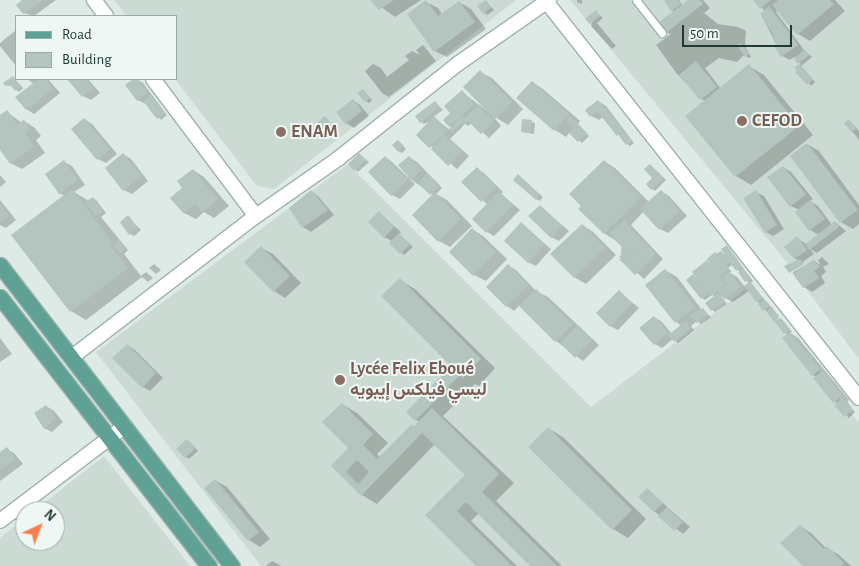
<!DOCTYPE html>
<meta charset="utf-8">
<style>
body{margin:0}
#map{position:relative;width:859px;height:566px;overflow:hidden;background:#ddeae5;font-family:"Alegreya Sans",Vazirmatn,sans-serif}
div>[style]{position:absolute}
.built>*{inset:0;background:#ccdad4}
.shadow>*{inset:0;background:#0003}
.building>*{inset:0;background:#b3c5be}
.roads{filter:drop-shadow(1px 0 #a0b2ac) drop-shadow(-1px 0 #a0b2ac) drop-shadow(0 1px #a0b2ac) drop-shadow(0 -1px #a0b2ac)}
.service>*{height:7px;margin:-3.5px;padding:0 3.5px;transform-origin:3.5px;border-radius:3.5px;background:#fff}
.minor>*{height:14px;margin:-7px;padding:0 7px;transform-origin:7px;border-radius:7px;background:#fff}
.primary>*{height:15px;margin:-7.5px;padding:0 7.5px;transform-origin:7.5px;border-radius:7.5px;background:#5fa295}
.dots>*{width:14px;height:14px;translate:-50% -50%;box-sizing:border-box;border:2px solid #eef7f3;border-radius:50%}
span{translate:-50% -50%;white-space:nowrap;text-align:center;line-height:1.15;-webkit-text-stroke:4px #eef7f3;paint-order:stroke}
.education-label{font-size:18px;color:#785e54;font-weight:700}
.left{translate:0 -50%;text-align:left}
.legend{position:absolute;left:15px;top:15px;width:162px;height:65px;box-sizing:border-box;background:#eef7f3;border:1px solid #9baba7;margin:0;padding:6px 9px;list-style:none;font-size:15px;color:#1e3a34}
.legend li{display:flex;align-items:center;gap:10px;height:25px}
.legend b{width:25px;border:1px solid #9baba7}
.north{position:absolute;left:15px;top:501px;width:50px;height:50px;box-sizing:border-box;background:#eef7f3;border:1px solid #9baba7;border-radius:50%;rotate:43deg;font-size:14px;font-weight:700;line-height:20px;text-align:center;color:#1e3a34}
.north::after{content:'';display:block;margin:auto;width:18px;height:22px;background:#f9804d;clip-path:polygon(50% 0,100% 100%,50% 72%,0 100%)}
.scale{position:absolute;left:682px;top:25px;width:110px;height:22px;box-sizing:border-box;border:2px solid #1e3a34;border-top:0;padding-left:6px;font-size:15px;line-height:18px;white-space:nowrap;color:#1e3a34;-webkit-text-stroke:4px #eef7f3;paint-order:stroke}
</style>
<div id="map">
<div class="built">
<div style="clip-path:polygon(114px 0,516px 0,274px 189px,257px 186px,175px 79px,176px 16px,127px 16px)"></div>
<div style="clip-path:polygon(570px 0,859px 0,859px 359px,780px 254px)"></div>
<div style="clip-path:polygon(348px 164px,591px 407px,751px 285px,859px 423px,859px 566px,261px 566px,96px 352px)"></div>
<div style="clip-path:polygon(104px 456px,190px 566px,0 566px,0 538px,25px 518px,25px 541px,55px 541px,55px 511px,34px 511px)"></div>
</div>
<div class="shadow">
<div style="clip-path:polygon(25px 0,56px 0,34px 16px,24px 13px,18px 5px)"></div>
<div style="clip-path:polygon(371px 0,421px 0,395px 17px)"></div>
<div style="clip-path:polygon(577px 0,582px 0,582px 4px,577px 2px)"></div>
<div style="clip-path:polygon(668px 0,679px 0,683px 6px,690px 0,703px 0,710px 8px,704px 13px,718px 24px,738px 27px,746px 31px,745px 46px,751px 57px,749px 58px,744px 55px,737px 62px,719px 58px,705px 68px,721px 89px,749px 66px,764px 75px,813px 135px,751px 185px,736px 176px,705px 102px,677px 74px,656px 45px,671px 34px,666px 32px,675px 12px,671px 10px)"></div>
<div style="clip-path:polygon(755px 0,835px 0,845px 11px,810px 41px,798px 34px,778px 10px,776px 12px,804px 50px,812px 57px,801px 66px,815px 82px,811px 86px,796px 68px,801px 64px,794px 57px,790px 60px,782px 56px,761px 14px,765px 11px)"></div>
<div style="clip-path:polygon(485px 1px,494px 10px,487px 15px,484px 13px)"></div>
<div style="clip-path:polygon(426px 2px,438px 8px,442px 14px,459px 2px,471px 9px,486px 29px,447px 57px,435px 51px)"></div>
<div style="clip-path:polygon(596px 12px,603px 18px,597px 23px,616px 46px,612px 49px,591px 26px)"></div>
<div style="clip-path:polygon(16px 30px,16px 66px,0 46px,0 43px)"></div>
<div style="clip-path:polygon(423px 45px,436px 61px,389px 97px,382px 93px,365px 71px,373px 64px,381px 68px,387px 77px,409px 60px,405px 56px,412px 51px,420px 55px,416px 50px)"></div>
<div style="clip-path:polygon(480px 72px,492px 78px,523px 109px,508px 125px,492px 115px,501px 126px,489px 138px,472px 123px,468px 126px,465px 124px,450px 139px,469px 156px,457px 169px,418px 135px,431px 121px,424px 124px,421px 122px,435px 102px,443px 110px,433px 117px,450px 130px,452px 128px,450px 126px,452px 113px,462px 92px,490px 113px)"></div>
<div style="clip-path:polygon(13px 77px,23px 88px,19px 92px,12px 86px,6px 85px)"></div>
<div style="clip-path:polygon(27px 79px,48px 79px,60px 93px,34px 114px,26px 109px,34px 84px)"></div>
<div style="clip-path:polygon(69px 79px,88px 79px,100px 93px,91px 100px,83px 96px)"></div>
<div style="clip-path:polygon(136px 79px,143px 83px,167px 115px,161px 120px,146px 104px,138px 100px,127px 85px)"></div>
<div style="clip-path:polygon(532px 82px,543px 89px,580px 121px,578px 124px,589px 136px,582px 143px,570px 132px,566px 137px,555px 130px,518px 98px)"></div>
<div style="clip-path:polygon(363px 90px,372px 100px,369px 103px,366px 101px)"></div>
<div style="clip-path:polygon(353px 100px,360px 105px,369px 116px,354px 128px,346px 123px,338px 112px)"></div>
<div style="clip-path:polygon(598px 101px,606px 106px,634px 143px,630px 146px,627px 144px,603px 117px,599px 120px,591px 116px)"></div>
<div style="clip-path:polygon(7px 112px,22px 123px,24px 121px,35px 128px,41px 136px,36px 140px,45px 153px,22px 169px,10px 163px,0 148px,0 117px)"></div>
<div style="clip-path:polygon(325px 118px,336px 128px,326px 137px,322px 135px)"></div>
<div style="clip-path:polygon(84px 119px,92px 124px,117px 154px,106px 163px,98px 159px,73px 129px)"></div>
<div style="clip-path:polygon(523px 120px,535px 123px,534px 134px,522px 132px)"></div>
<div style="clip-path:polygon(849px 120px,859px 131px,859px 140px,846px 123px)"></div>
<div style="clip-path:polygon(401px 143px,406px 149px,402px 153px,399px 151px)"></div>
<div style="clip-path:polygon(807px 144px,819px 151px,859px 205px,859px 224px,853px 229px,841px 222px,792px 156px)"></div>
<div style="clip-path:polygon(123px 154px,131px 159px,148px 181px,132px 194px,124px 190px)"></div>
<div style="clip-path:polygon(360px 155px,369px 162px,358px 172px,349px 164px)"></div>
<div style="clip-path:polygon(385px 157px,392px 162px,415px 184px,400px 199px,392px 195px,370px 172px)"></div>
<div style="clip-path:polygon(409px 157px,417px 162px,442px 188px,436px 194px,447px 200px,472px 226px,450px 247px,439px 241px,434px 196px,408px 177px)"></div>
<div style="clip-path:polygon(604px 161px,615px 168px,649px 202px,661px 191px,669px 196px,687px 216px,668px 233px,660px 229px,644px 211px,631px 225px,663px 259px,644px 279px,622px 260px,624px 260px,621px 258px,622px 245px,604px 233px)"></div>
<div style="clip-path:polygon(64px 162px,72px 166px,85px 185px,74px 192px,89px 201px,93px 198px,96px 200px,106px 213px,101px 217px,128px 250px,124px 254px,141px 276px,146px 272px,153px 278px,148px 282px,142px 277px,86px 320px,71px 311px,65px 196px,59px 193px)"></div>
<div style="clip-path:polygon(650px 165px,666px 180px,655px 191px,652px 189px,654px 178px)"></div>
<div style="clip-path:polygon(783px 167px,791px 172px,813px 199px,810px 201px,818px 206px,832px 225px,835px 222px,846px 231px,817px 253px,810px 249px,814px 254px,790px 271px,799px 261px,794px 258px,797px 238px,806px 244px,819px 235px,810px 230px,799px 210px,791px 206px)"></div>
<div style="clip-path:polygon(477px 169px,484px 173px,503px 192px,501px 194px,520px 210px,494px 236px,487px 232px,488px 205px,463px 182px)"></div>
<div style="clip-path:polygon(193px 170px,204px 177px,229px 206px,214px 218px,204px 212px,196px 219px,184px 213px,172px 198px,184px 188px)"></div>
<div style="clip-path:polygon(0 175px,6px 182px,0 187px)"></div>
<div style="clip-path:polygon(521px 178px,543px 197px,540px 201px,536px 199px)"></div>
<div style="clip-path:polygon(311px 191px,318px 196px,334px 215px,311px 232px,303px 227px,291px 208px)"></div>
<div style="clip-path:polygon(756px 192px,764px 196px,784px 229px,773px 236px,766px 232px)"></div>
<div style="clip-path:polygon(0 200px,16px 220px,6px 228px,0 225px)"></div>
<div style="clip-path:polygon(540px 206px,569px 231px,559px 241px,551px 237px)"></div>
<div style="clip-path:polygon(379px 213px,401px 232px,399px 234px,413px 247px,404px 255px,391px 243px,392px 241px,384px 237px)"></div>
<div style="clip-path:polygon(128px 217px,141px 230px,134px 236px,130px 234px)"></div>
<div style="clip-path:polygon(521px 224px,551px 249px,536px 266px,528px 262px)"></div>
<div style="clip-path:polygon(582px 225px,593px 232px,616px 255px,586px 284px,574px 277px)"></div>
<div style="clip-path:polygon(472px 229px,483px 236px,507px 259px,486px 281px,474px 275px)"></div>
<div style="clip-path:polygon(evenodd,727px 247px,753px 281px,750px 283px,779px 316px,774px 320px,749px 291px,733px 302px,721px 296px,727px 304px,715px 312px,712px 310px,716px 297px,712px 295px,705px 300px,702px 298px,693px 276px,700px 280px,707px 262px,714px 265px,716px 254px,721px 252px,725px 255px,723px 250px,727px 247px,733px 264px,749px 283px,745px 287px,737px 277px,730px 273px,731px 271px,728px 268px,733px 264px)"></div>
<div style="clip-path:polygon(261px 248px,273px 254px,301px 283px,285px 298px,274px 291px)"></div>
<div style="clip-path:polygon(822px 257px,829px 264px,823px 267px,826px 272px,821px 276px,825px 283px,812px 292px,804px 287px,795px 274px,792px 273px,814px 261px,821px 265px,818px 260px)"></div>
<div style="clip-path:polygon(154px 264px,161px 270px,156px 274px,149px 268px)"></div>
<div style="clip-path:polygon(509px 266px,516px 270px,536px 291px,548px 297px,599px 345px,583px 361px,556px 341px,520px 305px,514px 311px,507px 306px,487px 287px)"></div>
<div style="clip-path:polygon(665px 270px,677px 277px,702px 310px,711px 317px,701px 324px,697px 321px,691px 326px,694px 330px,678px 343px,673px 339px,662px 348px,655px 344px,654px 317px,662px 322px,672px 334px,682px 326px,676px 322px)"></div>
<div style="clip-path:polygon(400px 280px,415px 289px,495px 368px,479px 386px,475px 384px,443px 416px,514px 483px,496px 501px,562px 566px,532px 566px,479px 513px,471px 521px,517px 566px,478px 566px,427px 515px,467px 475px,435px 444px,377px 504px,362px 495px,332px 466px,350px 448px,342px 404px,357px 413px,388px 443px,377px 454px,380px 457px,420px 422px,416px 420px,453px 366px)"></div>
<div style="clip-path:polygon(619px 292px,639px 308px,618px 330px,610px 326px)"></div>
<div style="clip-path:polygon(781px 318px,792px 332px,790px 333px,798px 338px,849px 400px,847px 402px,855px 412px,849px 418px,815px 378px,817px 377px,813px 375px,788px 335px,776px 321px)"></div>
<div style="clip-path:polygon(0 338px,12px 354px,0 362px)"></div>
<div style="clip-path:polygon(127px 345px,135px 350px,163px 378px,150px 391px,143px 387px)"></div>
<div style="clip-path:polygon(46px 406px,54px 411px,63px 422px,52px 432px,44px 428px)"></div>
<div style="clip-path:polygon(548px 428px,563px 437px,646px 519px,628px 538px,613px 529px,530px 447px)"></div>
<div style="clip-path:polygon(190px 442px,198px 451px,189px 459px,186px 457px)"></div>
<div style="clip-path:polygon(7px 449px,14px 453px,23px 464px,0 481px,0 454px)"></div>
<div style="clip-path:polygon(215px 480px,227px 487px,270px 539px,260px 547px,249px 540px)"></div>
<div style="clip-path:polygon(647px 489px,690px 527px,683px 534px,654px 511px)"></div>
<div style="clip-path:polygon(800px 526px,811px 533px,826px 548px,838px 554px,851px 566px,805px 566px)"></div>
<div style="clip-path:polygon(272px 561px,280px 565px,281px 566px,266px 566px)"></div>
</div>
<div class="building">
<div style="clip-path:polygon(22px 0,43px 0,23px 14px,16px 5px)"></div>
<div style="clip-path:polygon(370px 0,394px 0,379px 10px)"></div>
<div style="clip-path:polygon(426px 0,438px 16px,459px 1px,475px 22px,434px 52px,407px 14px)"></div>
<div style="clip-path:polygon(486px 0,491px 7px,483px 14px,477px 6px)"></div>
<div style="clip-path:polygon(666px 0,678px 0,681px 4px,671px 11px,664px 1px)"></div>
<div style="clip-path:polygon(688px 0,700px 0,703px 4px,666px 33px,658px 23px)"></div>
<div style="clip-path:polygon(753px 0,771px 0,760px 9px)"></div>
<div style="clip-path:polygon(778px 0,830px 0,834px 4px,797px 35px,772px 5px)"></div>
<div style="clip-path:polygon(769px 6px,798px 45px,781px 57px,775px 48px,776px 43px,771px 31px,760px 14px)"></div>
<div style="clip-path:polygon(596px 10px,600px 16px,590px 24px,585px 19px)"></div>
<div style="clip-path:polygon(741px 43px,749px 54px,745px 57px,737px 45px)"></div>
<div style="clip-path:polygon(805px 49px,809px 55px,798px 64px,794px 58px)"></div>
<div style="clip-path:polygon(696px 61px,717px 87px,700px 100px,679px 75px)"></div>
<div style="clip-path:polygon(749px 64px,799px 126px,735px 177px,685px 116px)"></div>
<div style="clip-path:polygon(799px 64px,813px 79px,807px 85px,795px 72px,797px 71px,794px 68px)"></div>
<div style="clip-path:polygon(480px 70px,512px 102px,495px 119px,463px 87px)"></div>
<div style="clip-path:polygon(13px 76px,20px 86px,15px 91px,10px 84px,5px 86px,3px 83px)"></div>
<div style="clip-path:polygon(39px 79px,46px 79px,53px 89px,26px 110px,15px 97px)"></div>
<div style="clip-path:polygon(67px 79px,85px 79px,93px 88px,82px 97px)"></div>
<div style="clip-path:polygon(133px 79px,137px 79px,148px 93px,137px 101px,125px 85px)"></div>
<div style="clip-path:polygon(532px 81px,569px 114px,554px 131px,516px 98px)"></div>
<div style="clip-path:polygon(363px 89px,370px 98px,365px 102px,357px 93px)"></div>
<div style="clip-path:polygon(462px 90px,474px 104px,449px 127px,443px 120px,450px 113px,444px 106px)"></div>
<div style="clip-path:polygon(151px 95px,165px 113px,157px 119px,143px 101px)"></div>
<div style="clip-path:polygon(353px 99px,362px 111px,345px 124px,336px 112px)"></div>
<div style="clip-path:polygon(598px 100px,624px 130px,617px 136px,597px 111px,590px 117px,585px 110px)"></div>
<div style="clip-path:polygon(435px 101px,440px 107px,420px 123px,415px 116px)"></div>
<div style="clip-path:polygon(478px 105px,494px 121px,481px 134px,468px 121px,464px 125px,462px 123px,452px 133px,448px 130px,462px 116px,465px 118px)"></div>
<div style="clip-path:polygon(7px 110px,17px 124px,24px 120px,30px 129px,25px 133px,34px 146px,10px 164px,0 150px,0 115px)"></div>
<div style="clip-path:polygon(325px 116px,333px 126px,322px 136px,313px 126px)"></div>
<div style="clip-path:polygon(434px 116px,448px 130px,429px 148px,416px 135px)"></div>
<div style="clip-path:polygon(570px 116px,587px 133px,578px 142px,569px 133px,574px 128px,566px 120px)"></div>
<div style="clip-path:polygon(84px 118px,110px 149px,97px 160px,71px 129px)"></div>
<div style="clip-path:polygon(522px 119px,532px 120px,531px 133px,521px 132px)"></div>
<div style="clip-path:polygon(849px 119px,856px 129px,851px 132px,844px 123px)"></div>
<div style="clip-path:polygon(624px 132px,632px 141px,626px 145px,619px 136px)"></div>
<div style="clip-path:polygon(445px 135px,462px 151px,448px 166px,431px 149px)"></div>
<div style="clip-path:polygon(398px 140px,404px 146px,398px 152px,392px 145px)"></div>
<div style="clip-path:polygon(807px 143px,858px 210px,840px 223px,790px 156px)"></div>
<div style="clip-path:polygon(123px 153px,142px 176px,123px 191px,105px 168px)"></div>
<div style="clip-path:polygon(359px 153px,366px 160px,354px 171px,348px 164px)"></div>
<div style="clip-path:polygon(385px 156px,408px 180px,391px 196px,368px 172px)"></div>
<div style="clip-path:polygon(409px 156px,422px 170px,411px 180px,398px 165px)"></div>
<div style="clip-path:polygon(64px 160px,78px 180px,59px 194px,45px 174px)"></div>
<div style="clip-path:polygon(604px 160px,641px 197px,604px 234px,578px 209px,581px 206px,569px 194px)"></div>
<div style="clip-path:polygon(650px 164px,664px 178px,651px 190px,646px 184px,652px 178px,644px 169px)"></div>
<div style="clip-path:polygon(783px 166px,806px 194px,790px 207px,767px 177px)"></div>
<div style="clip-path:polygon(477px 167px,496px 187px,481px 202px,461px 182px)"></div>
<div style="clip-path:polygon(193px 169px,218px 199px,202px 213px,195px 204px,183px 213px,170px 198px,182px 188px,177px 181px)"></div>
<div style="clip-path:polygon(427px 173px,440px 185px,430px 195px,418px 183px)"></div>
<div style="clip-path:polygon(518px 174px,540px 195px,536px 200px,513px 180px)"></div>
<div style="clip-path:polygon(72px 189px,112px 242px,109px 244px,128px 268px,70px 312px,11px 235px)"></div>
<div style="clip-path:polygon(311px 190px,328px 210px,302px 228px,289px 208px)"></div>
<div style="clip-path:polygon(661px 190px,680px 211px,659px 230px,640px 209px)"></div>
<div style="clip-path:polygon(756px 190px,777px 225px,765px 233px,743px 198px)"></div>
<div style="clip-path:polygon(499px 191px,513px 205px,486px 233px,472px 219px)"></div>
<div style="clip-path:polygon(435px 192px,461px 219px,438px 242px,412px 215px)"></div>
<div style="clip-path:polygon(93px 197px,103px 211px,96px 216px,85px 202px)"></div>
<div style="clip-path:polygon(810px 200px,825px 219px,809px 231px,795px 212px)"></div>
<div style="clip-path:polygon(0 204px,9px 216px,0 223px)"></div>
<div style="clip-path:polygon(540px 205px,562px 226px,551px 238px,528px 216px)"></div>
<div style="clip-path:polygon(379px 211px,394px 227px,384px 238px,368px 222px)"></div>
<div style="clip-path:polygon(128px 215px,138px 228px,129px 235px,120px 222px)"></div>
<div style="clip-path:polygon(624px 220px,656px 254px,635px 275px,619px 259px,626px 258px,639px 245px,626px 257px,619px 258px,622px 253px,621px 246px,609px 234px)"></div>
<div style="clip-path:polygon(835px 221px,839px 227px,809px 250px,805px 244px)"></div>
<div style="clip-path:polygon(521px 222px,545px 244px,528px 263px,504px 241px)"></div>
<div style="clip-path:polygon(582px 224px,605px 248px,574px 278px,550px 254px)"></div>
<div style="clip-path:polygon(472px 228px,496px 252px,473px 276px,449px 252px)"></div>
<div style="clip-path:polygon(399px 233px,410px 245px,400px 254px,389px 243px)"></div>
<div style="clip-path:polygon(797px 236px,807px 250px,794px 259px,784px 247px)"></div>
<div style="clip-path:polygon(119px 240px,126px 248px,120px 253px,113px 246px)"></div>
<div style="clip-path:polygon(727px 245px,742px 266px,736px 271px,721px 249px)"></div>
<div style="clip-path:polygon(261px 246px,290px 276px,273px 292px,244px 262px)"></div>
<div style="clip-path:polygon(721px 251px,730px 262px,726px 265px,729px 269px,720px 276px,726px 284px,719px 289px,727px 285px,728px 286px,722px 277px,729px 271px,741px 287px,724px 299px,718px 290px,711px 296px,692px 272px,707px 260px,716px 272px,707px 259px,715px 252px,721px 260px,717px 253px)"></div>
<div style="clip-path:polygon(800px 259px,804px 264px,789px 273px,784px 266px)"></div>
<div style="clip-path:polygon(814px 259px,820px 267px,814px 271px,819px 278px,803px 288px,793px 274px)"></div>
<div style="clip-path:polygon(508px 264px,529px 285px,506px 307px,486px 287px)"></div>
<div style="clip-path:polygon(743px 268px,750px 279px,745px 282px,738px 272px)"></div>
<div style="clip-path:polygon(665px 269px,695px 307px,675px 323px,645px 285px)"></div>
<div style="clip-path:polygon(693px 274px,708px 293px,701px 299px,686px 280px)"></div>
<div style="clip-path:polygon(400px 278px,481px 359px,463px 378px,460px 375px,415px 421px,406px 412px,451px 366px,381px 296px)"></div>
<div style="clip-path:polygon(750px 281px,763px 298px,757px 303px,744px 286px)"></div>
<div style="clip-path:polygon(536px 289px,573px 324px,555px 342px,519px 306px)"></div>
<div style="clip-path:polygon(619px 290px,632px 303px,610px 327px,596px 313px)"></div>
<div style="clip-path:polygon(718px 293px,724px 302px,711px 311px,705px 303px)"></div>
<div style="clip-path:polygon(764px 299px,769px 307px,763px 311px,758px 304px)"></div>
<div style="clip-path:polygon(772px 307px,779px 318px,774px 322px,766px 311px)"></div>
<div style="clip-path:polygon(703px 308px,708px 314px,697px 323px,690px 315px)"></div>
<div style="clip-path:polygon(654px 316px,668px 332px,654px 345px,639px 328px)"></div>
<div style="clip-path:polygon(780px 318px,789px 330px,784px 334px,775px 322px)"></div>
<div style="clip-path:polygon(686px 321px,691px 328px,674px 342px,668px 335px)"></div>
<div style="clip-path:polygon(578px 325px,592px 340px,575px 358px,560px 343px)"></div>
<div style="clip-path:polygon(790px 332px,820px 369px,812px 376px,782px 338px)"></div>
<div style="clip-path:polygon(127px 344px,156px 373px,142px 388px,112px 358px)"></div>
<div style="clip-path:polygon(823px 371px,843px 396px,833px 403px,813px 378px)"></div>
<div style="clip-path:polygon(842px 398px,853px 410px,844px 417px,834px 405px)"></div>
<div style="clip-path:polygon(evenodd,342px 403px,373px 434px,363px 445px,377px 459px,412px 424px,414px 426px,432px 408px,499px 474px,482px 492px,557px 566px,530px 566px,466px 502px,457px 511px,512px 566px,476px 566px,425px 515px,465px 475px,422px 433px,361px 496px,331px 466px,348px 448px,322px 422px,342px 403px,357px 460px,369px 472px,358px 484px,346px 472px,357px 460px)"></div>
<div style="clip-path:polygon(46px 405px,56px 418px,44px 429px,34px 413px)"></div>
<div style="clip-path:polygon(548px 427px,632px 510px,612px 530px,528px 447px)"></div>
<div style="clip-path:polygon(187px 439px,196px 448px,185px 458px,176px 449px)"></div>
<div style="clip-path:polygon(7px 447px,16px 459px,0 471px,0 452px)"></div>
<div style="clip-path:polygon(215px 479px,259px 532px,248px 541px,204px 488px)"></div>
<div style="clip-path:polygon(647px 488px,663px 503px,654px 512px,638px 497px)"></div>
<div style="clip-path:polygon(667px 507px,683px 522px,674px 531px,658px 516px)"></div>
<div style="clip-path:polygon(800px 525px,824px 549px,827px 546px,844px 563px,842px 566px,803px 566px,780px 543px)"></div>
</div>
<div class="roads">
<div class="service">
<div style="left:636px;top:0;width:42px;rotate:51.8deg"></div>
</div>
<div class="minor">
<div style="left:94px;top:0;width:20px;rotate:53deg"></div>
<div style="left:545px;top:0;width:507px;rotate:51.73deg"></div>
<div style="left:153px;top:79px;width:171px;rotate:53.1deg"></div>
<div style="left:72px;top:357px;width:232px;rotate:-37.5deg"></div>
<div style="left:256px;top:216px;width:101px;rotate:-34.9deg"></div>
<div style="left:339px;top:158px;width:153px;rotate:-38.4deg"></div>
<div style="left:459px;top:63px;width:110px;rotate:-35deg"></div>
<div style="left:0;top:521px;width:157px;rotate:-37.2deg"></div>
</div>
<div class="primary">
<div style="left:0;top:265px;width:380px;rotate:52.4deg"></div>
<div style="left:0;top:297px;width:341px;rotate:52.2deg"></div>
</div>
</div>
<div class="dots">
<div style="left:742px;top:121px;background:#8d6e63"></div>
<div style="left:281px;top:132px;background:#8d6e63"></div>
<div style="left:340px;top:380px;background:#8d6e63"></div>
</div>
<div class="education-label">
<span class="left" style="left:752px;top:121px">CEFOD</span>
<span class="left" style="left:291px;top:132px">ENAM</span>
<span class="left" style="left:350px;top:380px">Lycée Felix Eboué<br>ليسي فيلكس إيبويه</span>
</div>
<ul class="legend">
<li><b style="height:6px;background:#5fa295"></b>Road</li>
<li><b style="height:14px;background:#b3c5be"></b>Building</li>
</ul>
<div class="north">N</div>
<div class="scale">50 m</div>
</div>
